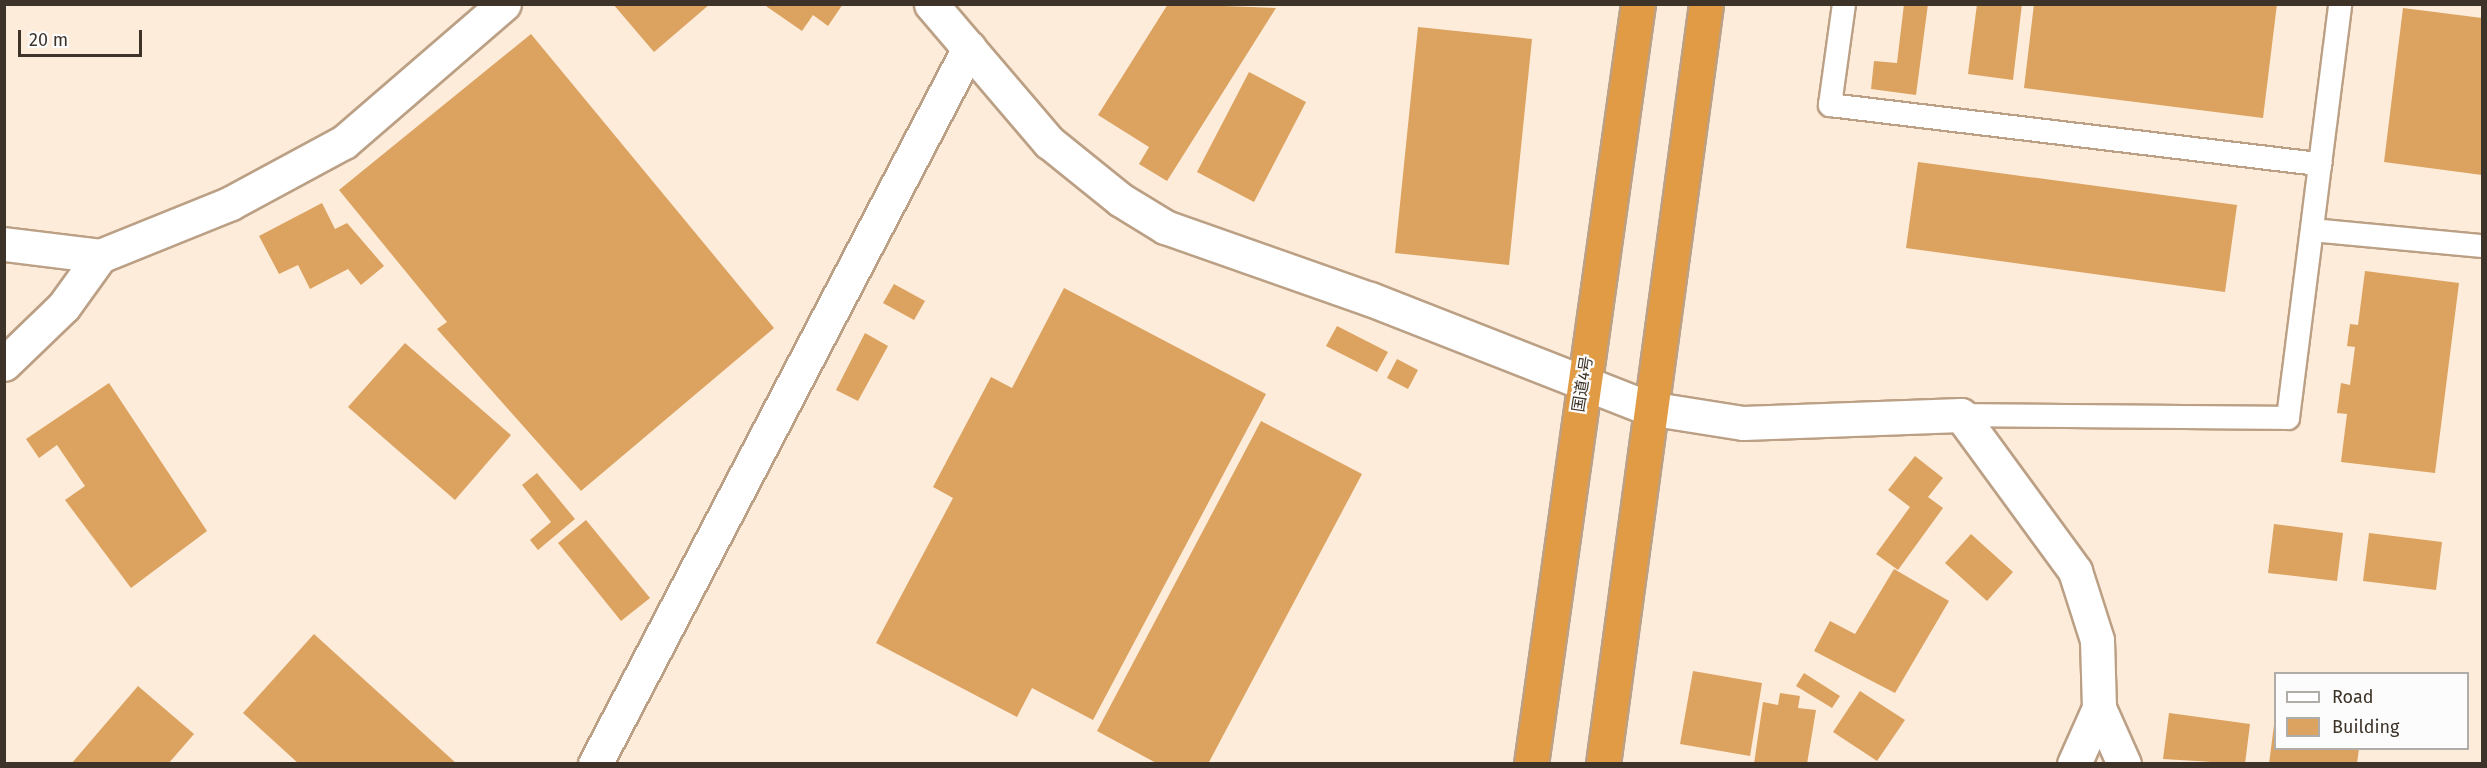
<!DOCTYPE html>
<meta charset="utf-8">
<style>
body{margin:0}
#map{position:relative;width:2487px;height:768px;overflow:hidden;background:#fdecda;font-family:"Fira Sans","Noto Sans JP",sans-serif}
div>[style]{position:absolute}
.building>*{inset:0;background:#dca260}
.roads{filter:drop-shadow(2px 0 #bba085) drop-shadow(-2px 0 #bba085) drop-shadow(0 2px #bba085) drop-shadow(0 -2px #bba085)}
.lane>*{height:22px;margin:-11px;padding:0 11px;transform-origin:11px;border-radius:11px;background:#fff}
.street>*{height:33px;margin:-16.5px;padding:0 16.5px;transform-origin:16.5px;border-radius:16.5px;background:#fff}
.highway>*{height:33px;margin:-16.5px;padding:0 16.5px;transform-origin:16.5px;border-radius:16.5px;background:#e29b45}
span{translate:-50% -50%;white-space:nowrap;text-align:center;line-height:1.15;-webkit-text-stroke:4.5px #fcfcfc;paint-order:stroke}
.street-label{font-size:16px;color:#3e3328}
.frame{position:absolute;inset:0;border:6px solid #3e3328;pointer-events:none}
.legend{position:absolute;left:2274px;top:672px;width:195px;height:78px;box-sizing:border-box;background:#fcfcfc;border:2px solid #b0aca7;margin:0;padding:8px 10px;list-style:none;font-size:18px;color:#3e3328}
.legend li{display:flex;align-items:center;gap:12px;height:30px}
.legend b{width:30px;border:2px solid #b0aca7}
.scale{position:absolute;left:18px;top:30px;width:124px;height:27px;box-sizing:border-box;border:3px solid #3e3328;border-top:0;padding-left:8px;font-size:18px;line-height:21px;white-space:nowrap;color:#3e3328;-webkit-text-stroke:4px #fcfcfc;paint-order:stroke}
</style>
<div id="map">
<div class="building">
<div style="clip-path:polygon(613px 4px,710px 4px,654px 52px)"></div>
<div style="clip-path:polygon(763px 4px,843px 4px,828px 26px,813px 15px,802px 31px)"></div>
<div style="clip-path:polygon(1168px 4px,1276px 8px,1167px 181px,1139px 164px,1149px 147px,1098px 115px)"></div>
<div style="clip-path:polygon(1904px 4px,1928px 4px,1916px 95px,1871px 89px,1874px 61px,1897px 63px)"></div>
<div style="clip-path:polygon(1977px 4px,2022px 4px,2013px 80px,1968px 74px)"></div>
<div style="clip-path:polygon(2034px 4px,2277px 4px,2263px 118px,2024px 88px)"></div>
<div style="clip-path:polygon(2403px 8px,2482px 18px,2482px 175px,2384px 162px)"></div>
<div style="clip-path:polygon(1418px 27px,1532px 39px,1509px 265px,1395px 253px)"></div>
<div style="clip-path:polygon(531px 34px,774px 328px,581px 491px,437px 329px,447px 322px,339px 190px)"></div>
<div style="clip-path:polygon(1249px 72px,1306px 102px,1254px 202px,1197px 172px)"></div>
<div style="clip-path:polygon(1918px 162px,2237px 205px,2225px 292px,1906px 248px)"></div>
<div style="clip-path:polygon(322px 203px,335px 229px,347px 223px,384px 266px,361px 285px,348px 269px,310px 289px,298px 265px,279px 274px,259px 236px)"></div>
<div style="clip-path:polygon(2365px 271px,2459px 283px,2435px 473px,2341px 462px,2347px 414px,2337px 413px,2341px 383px,2350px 385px,2355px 347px,2347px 346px,2350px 324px,2358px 325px)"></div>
<div style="clip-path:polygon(894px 284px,925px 301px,914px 320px,883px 303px)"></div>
<div style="clip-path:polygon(1064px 288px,1266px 394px,1093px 720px,1032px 688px,1017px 717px,876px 643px,953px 498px,933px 487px,991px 377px,1012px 388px)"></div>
<div style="clip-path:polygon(1337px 326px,1388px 352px,1377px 372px,1326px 346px)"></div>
<div style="clip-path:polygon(865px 333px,888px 346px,858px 401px,836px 390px)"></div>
<div style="clip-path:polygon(405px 343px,511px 435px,455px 500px,348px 407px)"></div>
<div style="clip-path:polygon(1397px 359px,1418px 370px,1408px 389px,1387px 378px)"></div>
<div style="clip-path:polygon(109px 383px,207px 531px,131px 588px,65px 500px,85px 486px,57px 445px,39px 458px,26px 439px)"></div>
<div style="clip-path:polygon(1261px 421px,1362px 474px,1208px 764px,1158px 764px,1097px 731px)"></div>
<div style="clip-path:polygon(1915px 456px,1943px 478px,1928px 497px,1943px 508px,1898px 570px,1876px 554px,1910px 507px,1888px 490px)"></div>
<div style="clip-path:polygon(537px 473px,575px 519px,538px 550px,530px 540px,551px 522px,522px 485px)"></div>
<div style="clip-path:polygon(586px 520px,650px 598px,621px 621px,558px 543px)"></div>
<div style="clip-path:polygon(2274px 524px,2343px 533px,2337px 581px,2268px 573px)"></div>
<div style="clip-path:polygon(2369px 533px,2442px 542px,2436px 590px,2363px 581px)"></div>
<div style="clip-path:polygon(1971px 534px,2013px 572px,1987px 601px,1945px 563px)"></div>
<div style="clip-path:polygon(1894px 569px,1949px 601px,1895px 693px,1814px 651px,1830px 621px,1855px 634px)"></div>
<div style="clip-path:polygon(314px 634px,457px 764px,299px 764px,243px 713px)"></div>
<div style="clip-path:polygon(1693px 671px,1762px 683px,1750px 756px,1680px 744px)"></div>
<div style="clip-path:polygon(1804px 673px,1840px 696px,1832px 708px,1796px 686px)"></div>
<div style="clip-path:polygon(138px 686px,194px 734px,168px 764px,71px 764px)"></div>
<div style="clip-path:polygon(1860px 691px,1905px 720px,1877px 761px,1833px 732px)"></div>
<div style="clip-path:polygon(1780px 693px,1800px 696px,1798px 708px,1816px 710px,1807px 764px,1754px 764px,1763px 702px,1778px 705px)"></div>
<div style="clip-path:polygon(2169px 713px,2250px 724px,2245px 764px,2163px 759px)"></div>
<div style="clip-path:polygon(2274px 725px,2276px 748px,2359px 748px,2357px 764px,2269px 764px)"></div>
</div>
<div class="roads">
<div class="lane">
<div style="left:1844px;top:4px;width:102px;rotate:97.9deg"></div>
<div style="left:1830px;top:105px;width:494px;rotate:6.9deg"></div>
<div style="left:2312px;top:230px;width:171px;rotate:5.4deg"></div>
<div style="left:1961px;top:415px;width:327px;rotate:0.5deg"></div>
<div style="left:2288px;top:418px;width:417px;rotate:-82.8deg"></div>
</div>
<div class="street">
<div style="left:931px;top:4px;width:182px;rotate:49.5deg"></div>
<div style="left:1049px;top:142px;width:92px;rotate:38.9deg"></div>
<div style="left:1121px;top:200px;width:52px;rotate:31.5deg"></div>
<div style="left:1165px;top:227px;width:217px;rotate:19.4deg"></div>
<div style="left:1370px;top:299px;width:299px;rotate:21.4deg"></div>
<div style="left:1648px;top:408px;width:96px;rotate:9deg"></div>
<div style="left:1743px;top:423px;width:218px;rotate:-2.1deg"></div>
<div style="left:1961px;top:415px;width:193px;rotate:53.8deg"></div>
<div style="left:2075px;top:571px;width:72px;rotate:72.3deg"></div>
<div style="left:2097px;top:640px;width:68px;rotate:88.3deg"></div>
<div style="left:2099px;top:708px;width:61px;rotate:65.9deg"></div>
<div style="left:4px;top:244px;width:97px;rotate:7.1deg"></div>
<div style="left:100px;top:256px;width:141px;rotate:-22deg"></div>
<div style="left:231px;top:203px;width:128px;rotate:-28.4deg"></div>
<div style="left:344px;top:142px;width:211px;rotate:-40.8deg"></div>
<div style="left:4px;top:364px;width:83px;rotate:-44deg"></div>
<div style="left:64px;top:306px;width:62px;rotate:-54.2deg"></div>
<div style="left:595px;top:764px;width:808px;rotate:-62.42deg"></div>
<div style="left:2074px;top:764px;width:61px;rotate:-65.9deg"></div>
</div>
<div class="highway">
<div style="left:1531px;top:764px;width:767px;rotate:-81.99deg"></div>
<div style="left:1603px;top:764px;width:767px;rotate:-82.28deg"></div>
</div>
</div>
<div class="street-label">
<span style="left:1583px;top:384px;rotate:-81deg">国道4号</span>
</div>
<div class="frame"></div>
<ul class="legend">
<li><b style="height:8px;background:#fff"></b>Road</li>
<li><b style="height:16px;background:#dca260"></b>Building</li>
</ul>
<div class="scale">20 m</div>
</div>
